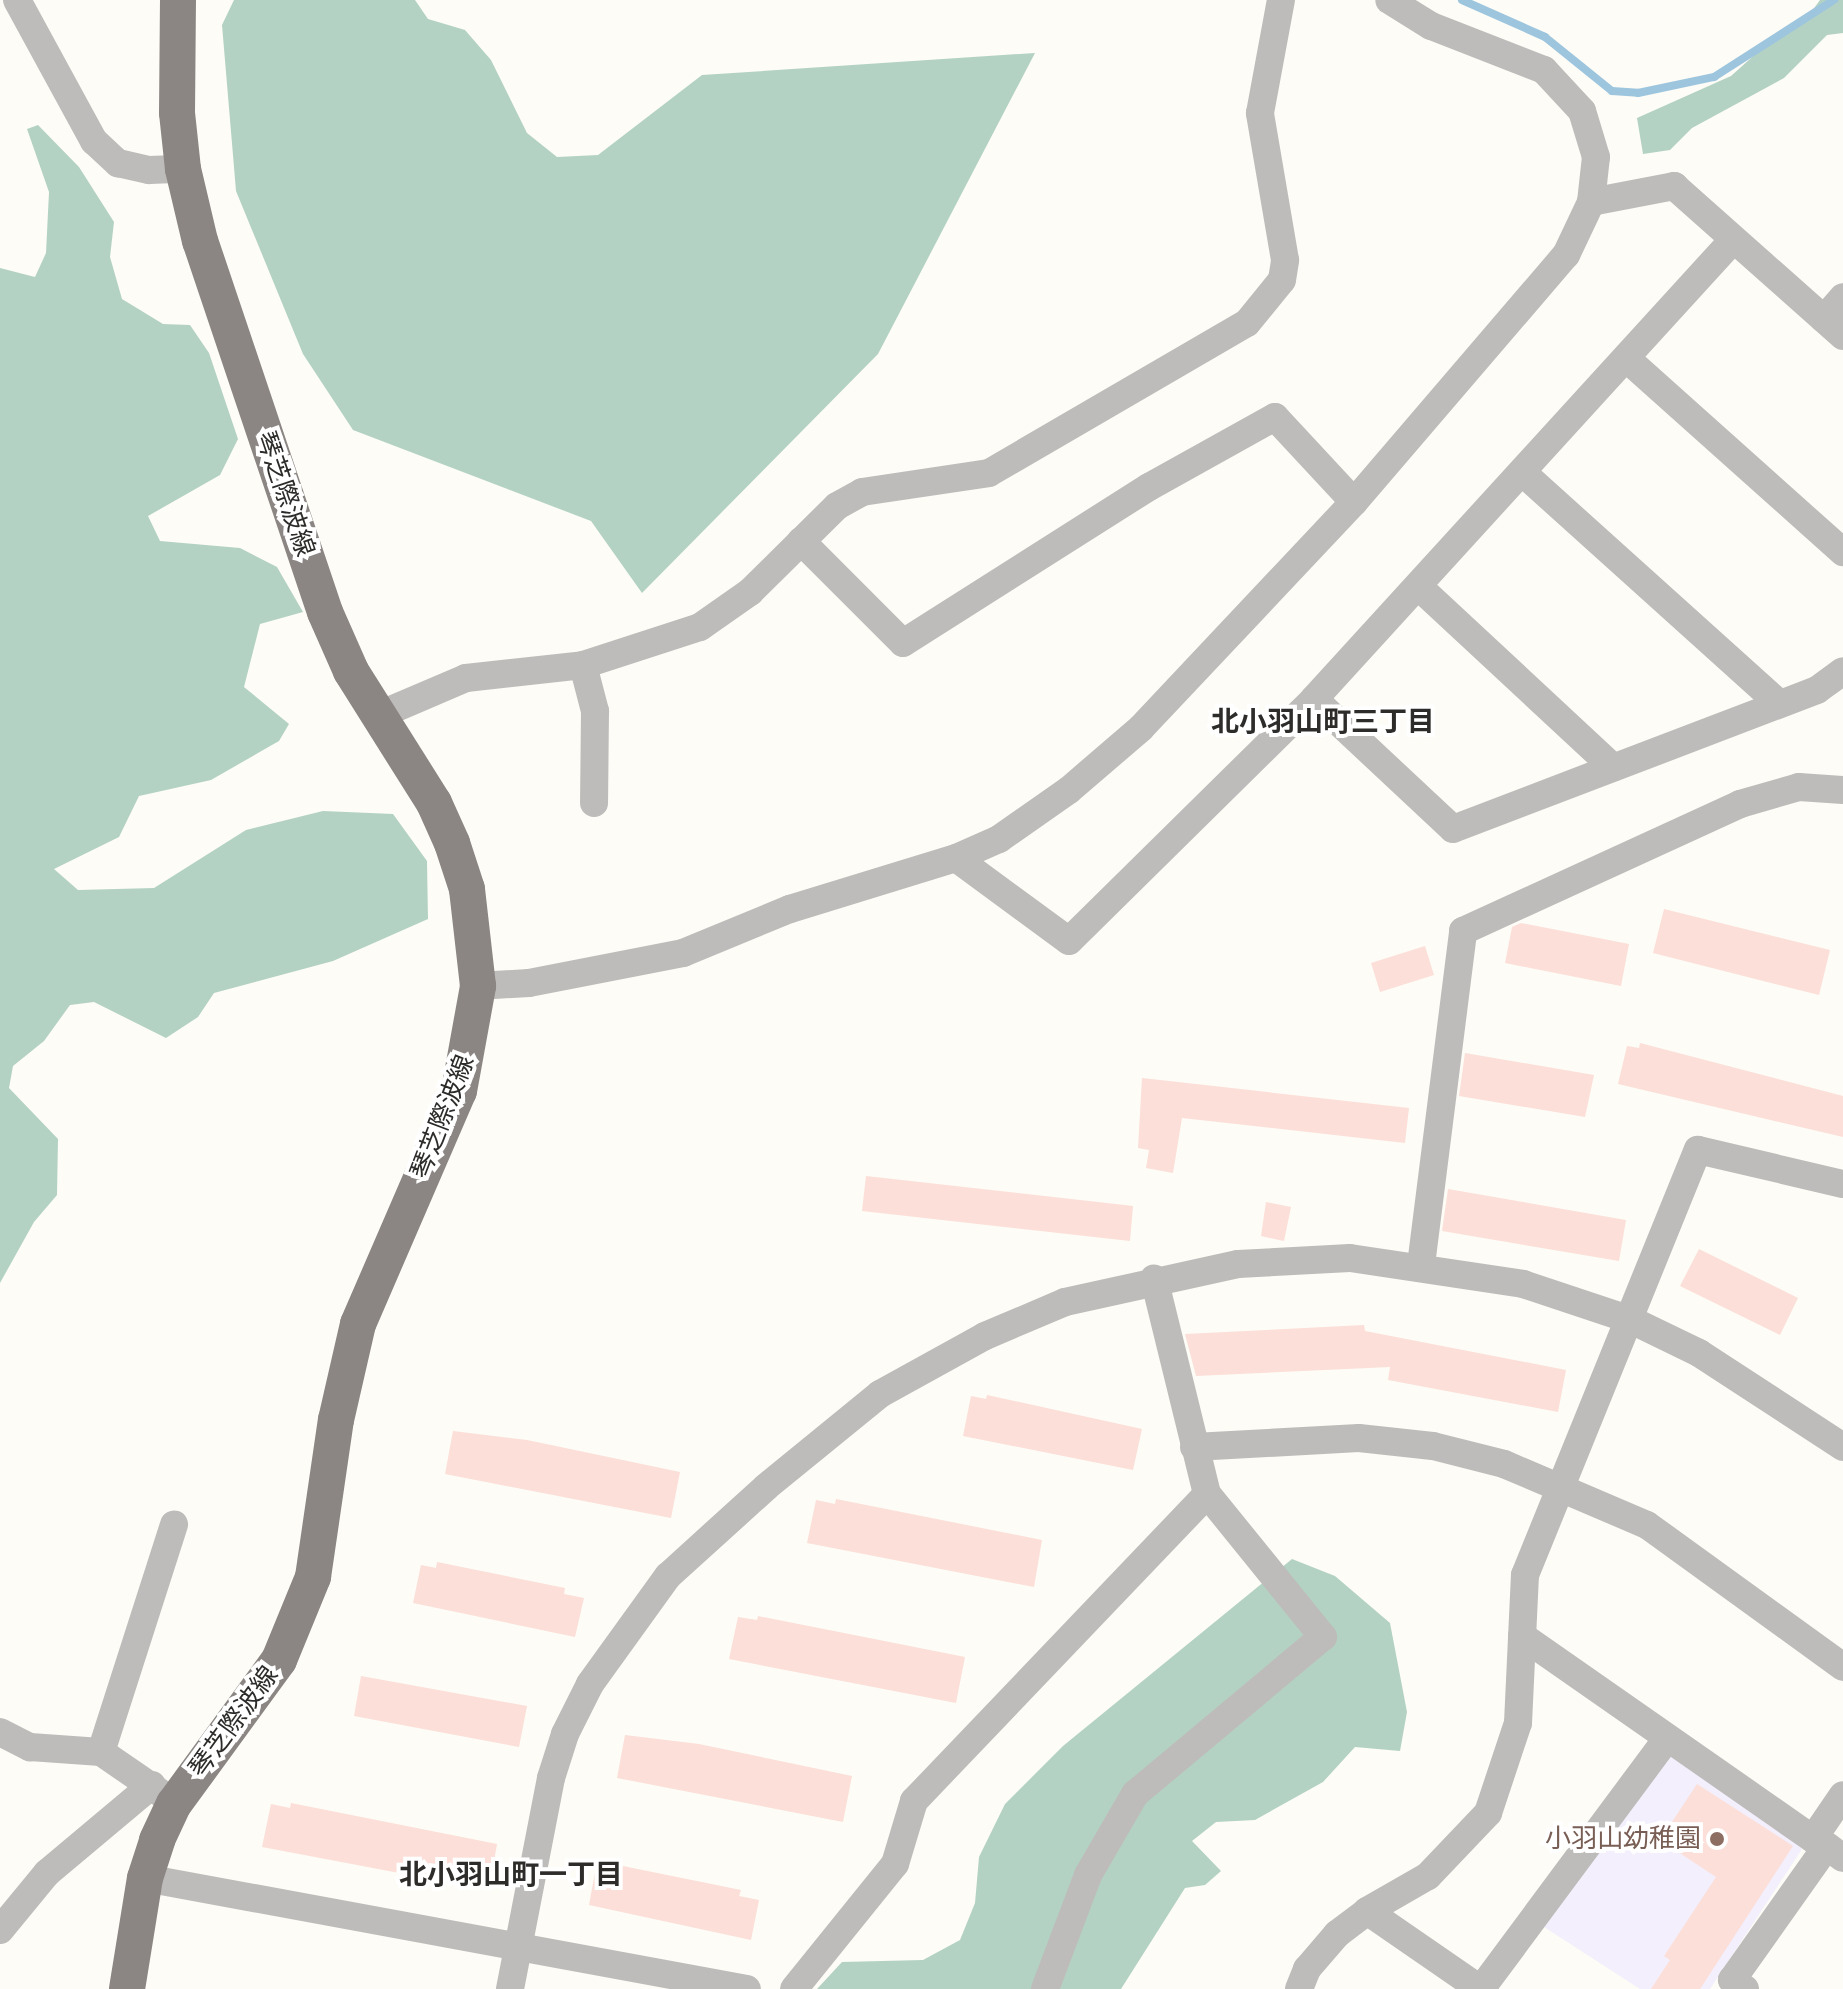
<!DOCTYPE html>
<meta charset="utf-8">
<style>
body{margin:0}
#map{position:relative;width:1843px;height:1989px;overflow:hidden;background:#fdfcf6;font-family:"Zilla Slab","Noto Sans JP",serif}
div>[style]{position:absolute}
.education>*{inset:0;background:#f3effc}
.green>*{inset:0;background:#b3d2c3}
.stream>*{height:8px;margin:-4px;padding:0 4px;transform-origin:4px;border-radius:4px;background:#9dc5de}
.building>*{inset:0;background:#fcdfd8}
.minor>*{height:28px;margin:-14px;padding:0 14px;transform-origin:14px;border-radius:14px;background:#bebcba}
.major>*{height:36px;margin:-18px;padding:0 18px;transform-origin:18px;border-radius:18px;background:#8b8684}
.dots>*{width:22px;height:22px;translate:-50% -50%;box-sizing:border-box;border:4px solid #fff;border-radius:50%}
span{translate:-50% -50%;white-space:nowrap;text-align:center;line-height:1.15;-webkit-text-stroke:8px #fff;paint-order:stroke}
.street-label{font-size:26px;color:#2d2c2a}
.education-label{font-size:26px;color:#785e54}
.right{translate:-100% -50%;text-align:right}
.neighbourhood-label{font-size:28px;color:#2d2c2a;font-weight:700}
</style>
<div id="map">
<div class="education">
<div style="clip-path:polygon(1668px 1754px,1804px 1846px,1710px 1989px,1640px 1989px,1541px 1925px)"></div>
</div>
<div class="green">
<div style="clip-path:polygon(234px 0,415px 0,428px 19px,465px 30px,491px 60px,527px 133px,557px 157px,598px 155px,702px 75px,1035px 53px,878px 354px,642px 593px,591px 521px,353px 430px,303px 354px,236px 191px,222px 25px)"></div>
<div style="clip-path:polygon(1820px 0,1843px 0,1843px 33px,1827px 35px,1784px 78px,1692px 128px,1670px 150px,1643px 154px,1637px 118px,1731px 76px,1778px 34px,1807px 18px)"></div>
<div style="clip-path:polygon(38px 125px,79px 167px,114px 222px,110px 257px,122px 299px,163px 324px,190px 325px,209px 353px,238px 439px,220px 475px,148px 516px,160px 541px,240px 548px,277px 567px,303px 612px,260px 624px,244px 687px,289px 724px,279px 741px,211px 780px,139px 796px,119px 837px,54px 869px,78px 890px,154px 888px,246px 830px,323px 811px,393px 814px,427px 861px,428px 919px,333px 961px,214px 993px,198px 1017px,166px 1038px,94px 1002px,70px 1005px,44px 1041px,13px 1066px,9px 1088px,58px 1139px,57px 1195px,34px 1222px,0 1283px,0 268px,35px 277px,46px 253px,49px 192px,27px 129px)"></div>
<div style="clip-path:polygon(1292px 1559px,1335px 1576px,1390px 1623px,1407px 1712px,1400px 1751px,1355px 1747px,1323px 1782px,1255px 1820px,1216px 1822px,1192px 1841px,1221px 1871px,1205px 1885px,1185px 1888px,1121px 1989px,817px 1989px,842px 1962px,923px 1960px,960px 1940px,975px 1903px,979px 1857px,1005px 1804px,1063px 1746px)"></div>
</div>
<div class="stream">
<div style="left:1462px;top:0;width:91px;rotate:24deg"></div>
<div style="left:1545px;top:37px;width:86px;rotate:38.9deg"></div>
<div style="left:1612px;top:91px;width:26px;rotate:4deg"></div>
<div style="left:1638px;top:93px;width:78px;rotate:-11.9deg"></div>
<div style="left:1714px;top:77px;width:143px;rotate:-32.7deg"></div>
</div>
<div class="building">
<div style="clip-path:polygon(1664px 909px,1830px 950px,1819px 995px,1653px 953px)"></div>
<div style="clip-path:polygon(1521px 923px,1629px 944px,1621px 986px,1505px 963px,1512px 927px)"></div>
<div style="clip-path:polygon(1425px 946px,1434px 975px,1380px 992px,1371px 963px)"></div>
<div style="clip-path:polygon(1640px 1043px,1843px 1096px,1843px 1137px,1618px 1084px,1627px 1046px,1639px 1048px)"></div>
<div style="clip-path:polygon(1465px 1053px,1594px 1075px,1585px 1117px,1459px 1096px)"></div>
<div style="clip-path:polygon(1142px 1078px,1409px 1108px,1405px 1143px,1182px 1118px,1173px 1173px,1146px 1168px,1149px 1150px,1138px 1148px)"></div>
<div style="clip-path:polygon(866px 1176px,1133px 1206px,1130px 1241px,862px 1211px)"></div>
<div style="clip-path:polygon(1448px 1189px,1626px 1220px,1619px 1261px,1442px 1231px)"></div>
<div style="clip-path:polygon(1266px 1202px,1291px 1207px,1284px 1241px,1261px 1236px)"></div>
<div style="clip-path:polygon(1699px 1249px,1798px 1298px,1780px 1335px,1680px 1286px)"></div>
<div style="clip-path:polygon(1364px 1325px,1365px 1331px,1566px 1370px,1558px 1412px,1388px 1380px,1390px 1367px,1196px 1376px,1185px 1334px)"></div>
<div style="clip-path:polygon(987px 1395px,1142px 1429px,1133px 1470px,963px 1436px,971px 1396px,986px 1399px)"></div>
<div style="clip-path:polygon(453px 1431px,527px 1440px,680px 1472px,671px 1518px,445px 1474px)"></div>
<div style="clip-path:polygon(836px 1499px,1042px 1540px,1034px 1587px,807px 1543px,816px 1500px,835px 1504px)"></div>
<div style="clip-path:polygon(437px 1562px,565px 1588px,564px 1594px,584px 1598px,575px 1637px,413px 1603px,421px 1565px,436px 1568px)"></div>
<div style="clip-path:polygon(758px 1616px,965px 1657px,956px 1703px,729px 1659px,738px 1617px,757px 1620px)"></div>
<div style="clip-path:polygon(361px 1676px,527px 1706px,519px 1747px,354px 1716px)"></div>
<div style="clip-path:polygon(625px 1735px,699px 1744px,852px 1776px,843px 1822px,617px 1778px)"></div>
<div style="clip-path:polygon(1697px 1784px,1793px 1846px,1700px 1989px,1651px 1989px,1670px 1960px,1664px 1956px,1716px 1877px,1660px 1840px)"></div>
<div style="clip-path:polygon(291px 1803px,497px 1844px,489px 1890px,262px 1847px,271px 1804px,290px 1808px)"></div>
<div style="clip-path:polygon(613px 1864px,741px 1890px,739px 1896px,759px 1900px,751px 1940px,589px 1905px,596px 1867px,612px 1870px)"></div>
</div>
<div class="minor">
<div style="left:17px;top:0;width:161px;rotate:61.4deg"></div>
<div style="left:94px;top:141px;width:33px;rotate:43deg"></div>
<div style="left:118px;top:163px;width:32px;rotate:13deg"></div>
<div style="left:149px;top:170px;width:34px;rotate:-2deg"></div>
<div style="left:1591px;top:202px;width:85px;rotate:-10.9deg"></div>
<div style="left:1674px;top:186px;width:226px;rotate:41.6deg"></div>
<div style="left:1824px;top:319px;width:29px;rotate:-49deg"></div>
<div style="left:1627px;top:359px;width:290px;rotate:41.8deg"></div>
<div style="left:1523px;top:473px;width:343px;rotate:42deg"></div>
<div style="left:801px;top:541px;width:144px;rotate:45deg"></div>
<div style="left:903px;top:643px;width:291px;rotate:-32.4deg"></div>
<div style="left:1149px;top:487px;width:144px;rotate:-29.1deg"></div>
<div style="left:1275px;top:417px;width:116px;rotate:47.1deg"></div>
<div style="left:1419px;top:587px;width:265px;rotate:42.9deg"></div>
<div style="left:583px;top:665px;width:48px;rotate:75.4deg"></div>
<div style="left:595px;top:711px;width:92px;rotate:90.6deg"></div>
<div style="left:1314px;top:699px;width:190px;rotate:43.1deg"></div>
<div style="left:1453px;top:829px;width:390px;rotate:-20.9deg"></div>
<div style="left:1817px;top:690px;width:32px;rotate:-36deg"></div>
<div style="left:377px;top:716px;width:97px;rotate:-23.1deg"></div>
<div style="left:466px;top:678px;width:118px;rotate:-6.3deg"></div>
<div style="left:583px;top:665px;width:123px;rotate:-18deg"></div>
<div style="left:700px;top:627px;width:61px;rotate:-35deg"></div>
<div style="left:750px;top:592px;width:122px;rotate:-44.7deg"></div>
<div style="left:837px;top:506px;width:29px;rotate:-29deg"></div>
<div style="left:862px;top:492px;width:128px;rotate:-8.5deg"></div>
<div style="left:989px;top:473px;width:298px;rotate:-30.2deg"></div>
<div style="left:1247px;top:323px;width:55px;rotate:-50.9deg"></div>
<div style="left:1282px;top:280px;width:20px;rotate:-81deg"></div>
<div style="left:1285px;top:260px;width:149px;rotate:-99.7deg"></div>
<div style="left:1260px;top:113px;width:115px;rotate:-79.5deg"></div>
<div style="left:956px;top:858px;width:140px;rotate:36.3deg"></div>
<div style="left:1069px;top:941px;width:344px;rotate:-44.6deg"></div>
<div style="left:1314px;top:699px;width:621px;rotate:-47.61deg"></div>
<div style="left:478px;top:986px;width:51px;rotate:-3.4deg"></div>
<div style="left:529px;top:983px;width:157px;rotate:-11deg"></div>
<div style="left:683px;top:953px;width:116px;rotate:-22.4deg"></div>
<div style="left:790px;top:909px;width:174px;rotate:-17.1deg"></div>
<div style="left:956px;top:858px;width:47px;rotate:-23.8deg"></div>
<div style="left:999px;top:839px;width:85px;rotate:-35deg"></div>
<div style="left:1069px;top:790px;width:95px;rotate:-40.7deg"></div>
<div style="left:1141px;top:728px;width:311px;rotate:-46.7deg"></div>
<div style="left:1354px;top:502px;width:326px;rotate:-49.4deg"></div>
<div style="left:1566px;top:255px;width:59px;rotate:-64.7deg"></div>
<div style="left:1591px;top:202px;width:45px;rotate:-83.7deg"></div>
<div style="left:1596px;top:157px;width:48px;rotate:-106.9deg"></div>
<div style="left:1582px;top:111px;width:56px;rotate:-132.8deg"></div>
<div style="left:1544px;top:70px;width:121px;rotate:-158.7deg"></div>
<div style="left:1431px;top:26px;width:49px;rotate:-148.2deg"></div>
<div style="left:1421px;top:1265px;width:337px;rotate:-82.8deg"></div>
<div style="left:1463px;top:931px;width:305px;rotate:-24.6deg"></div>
<div style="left:1740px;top:804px;width:61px;rotate:-16.1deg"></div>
<div style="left:1799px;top:787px;width:44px;rotate:3.9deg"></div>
<div style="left:1194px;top:1447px;width:165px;rotate:-3.1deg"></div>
<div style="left:1359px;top:1438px;width:74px;rotate:6.2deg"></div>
<div style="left:1433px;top:1446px;width:73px;rotate:14.2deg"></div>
<div style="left:1504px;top:1464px;width:155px;rotate:23.1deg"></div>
<div style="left:1647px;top:1525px;width:242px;rotate:35.9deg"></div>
<div style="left:1522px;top:1636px;width:355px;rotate:34.9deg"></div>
<div style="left:1813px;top:1839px;width:53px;rotate:-55.7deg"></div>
<div style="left:0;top:1732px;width:34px;rotate:27deg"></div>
<div style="left:30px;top:1747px;width:71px;rotate:4deg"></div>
<div style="left:101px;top:1752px;width:78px;rotate:34.5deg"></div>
<div style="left:101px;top:1752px;width:239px;rotate:-72.2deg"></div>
<div style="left:145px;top:1878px;width:612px;rotate:10.45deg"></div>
<div style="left:1367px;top:1911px;width:137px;rotate:34.6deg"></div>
<div style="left:0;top:1930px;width:74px;rotate:-50.5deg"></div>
<div style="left:47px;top:1873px;width:137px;rotate:-40deg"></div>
<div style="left:510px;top:1989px;width:215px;rotate:-79deg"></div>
<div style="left:551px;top:1778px;width:46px;rotate:-72.3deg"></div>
<div style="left:565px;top:1734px;width:56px;rotate:-63.4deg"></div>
<div style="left:590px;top:1684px;width:133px;rotate:-54.2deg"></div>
<div style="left:668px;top:1576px;width:132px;rotate:-42.2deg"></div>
<div style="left:766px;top:1487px;width:147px;rotate:-39.2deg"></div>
<div style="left:880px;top:1394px;width:120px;rotate:-28.9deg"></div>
<div style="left:985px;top:1336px;width:87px;rotate:-23deg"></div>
<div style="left:1065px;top:1302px;width:177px;rotate:-12.4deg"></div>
<div style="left:1238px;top:1264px;width:112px;rotate:-3.1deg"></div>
<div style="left:1350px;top:1258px;width:175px;rotate:8.5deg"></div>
<div style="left:1523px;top:1284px;width:114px;rotate:18.4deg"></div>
<div style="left:1631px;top:1320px;width:76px;rotate:25.9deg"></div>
<div style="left:1699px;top:1353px;width:172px;rotate:33.1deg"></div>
<div style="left:794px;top:1989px;width:161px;rotate:-51.1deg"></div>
<div style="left:895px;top:1864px;width:66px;rotate:-73.2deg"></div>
<div style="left:914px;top:1801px;width:424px;rotate:-46.3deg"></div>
<div style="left:1045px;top:1989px;width:122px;rotate:-69.3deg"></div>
<div style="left:1088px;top:1875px;width:94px;rotate:-59.9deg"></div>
<div style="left:1135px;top:1794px;width:245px;rotate:-39.9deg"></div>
<div style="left:1323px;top:1637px;width:184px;rotate:-129deg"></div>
<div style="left:1207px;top:1494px;width:222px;rotate:-103.8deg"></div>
<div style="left:1299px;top:1989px;width:22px;rotate:-68deg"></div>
<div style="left:1307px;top:1969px;width:46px;rotate:-49.4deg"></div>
<div style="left:1337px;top:1934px;width:38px;rotate:-37deg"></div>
<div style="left:1367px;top:1911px;width:70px;rotate:-29.8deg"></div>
<div style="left:1428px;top:1876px;width:87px;rotate:-46.4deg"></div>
<div style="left:1488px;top:1813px;width:95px;rotate:-71.6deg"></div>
<div style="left:1518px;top:1723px;width:148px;rotate:-87.3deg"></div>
<div style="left:1525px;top:1575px;width:459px;rotate:-67.9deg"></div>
<div style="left:1698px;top:1150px;width:149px;rotate:13.2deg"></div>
<div style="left:1481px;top:1989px;width:312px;rotate:-53.4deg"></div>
<div style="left:1745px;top:1989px;width:16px;rotate:-145deg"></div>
<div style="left:1732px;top:1980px;width:164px;rotate:-54.7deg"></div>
<div style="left:1827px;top:1846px;width:20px;rotate:37deg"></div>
</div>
<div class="major">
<div style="left:127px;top:1989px;width:112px;rotate:-80.8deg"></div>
<div style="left:145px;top:1878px;width:40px;rotate:-72deg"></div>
<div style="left:157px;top:1840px;width:40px;rotate:-65deg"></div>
<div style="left:174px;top:1804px;width:178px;rotate:-53.9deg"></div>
<div style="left:279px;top:1660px;width:90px;rotate:-67.7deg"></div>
<div style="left:313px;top:1577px;width:159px;rotate:-81.7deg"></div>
<div style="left:336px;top:1420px;width:98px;rotate:-77.1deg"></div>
<div style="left:358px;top:1324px;width:254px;rotate:-66.6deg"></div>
<div style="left:459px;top:1091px;width:107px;rotate:-79.7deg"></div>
<div style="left:478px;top:986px;width:98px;rotate:-96.5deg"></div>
<div style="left:467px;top:889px;width:48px;rotate:-108.1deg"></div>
<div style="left:452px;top:843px;width:44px;rotate:-114.2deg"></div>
<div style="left:434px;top:803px;width:156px;rotate:-122.2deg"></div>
<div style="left:351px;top:671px;width:64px;rotate:-113.8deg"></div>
<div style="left:325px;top:612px;width:391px;rotate:-108.6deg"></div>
<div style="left:200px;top:241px;width:74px;rotate:-103.3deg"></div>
<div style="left:183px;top:169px;width:56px;rotate:-96.1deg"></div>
<div style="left:177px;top:113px;width:113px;rotate:-89.5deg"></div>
</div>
<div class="dots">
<div style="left:1717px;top:1839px;background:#8d6e63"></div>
</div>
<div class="street-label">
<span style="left:285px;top:494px;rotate:71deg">琴芝際波線</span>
<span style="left:443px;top:1117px;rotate:-69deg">琴芝際波線</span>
<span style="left:234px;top:1722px;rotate:-54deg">琴芝際波線</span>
</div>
<div class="education-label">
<span class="right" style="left:1701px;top:1839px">小羽山幼稚園</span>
</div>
<div class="neighbourhood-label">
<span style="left:1323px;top:722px">北小羽山町三丁目</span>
<span style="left:511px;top:1875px">北小羽山町一丁目</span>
</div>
</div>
